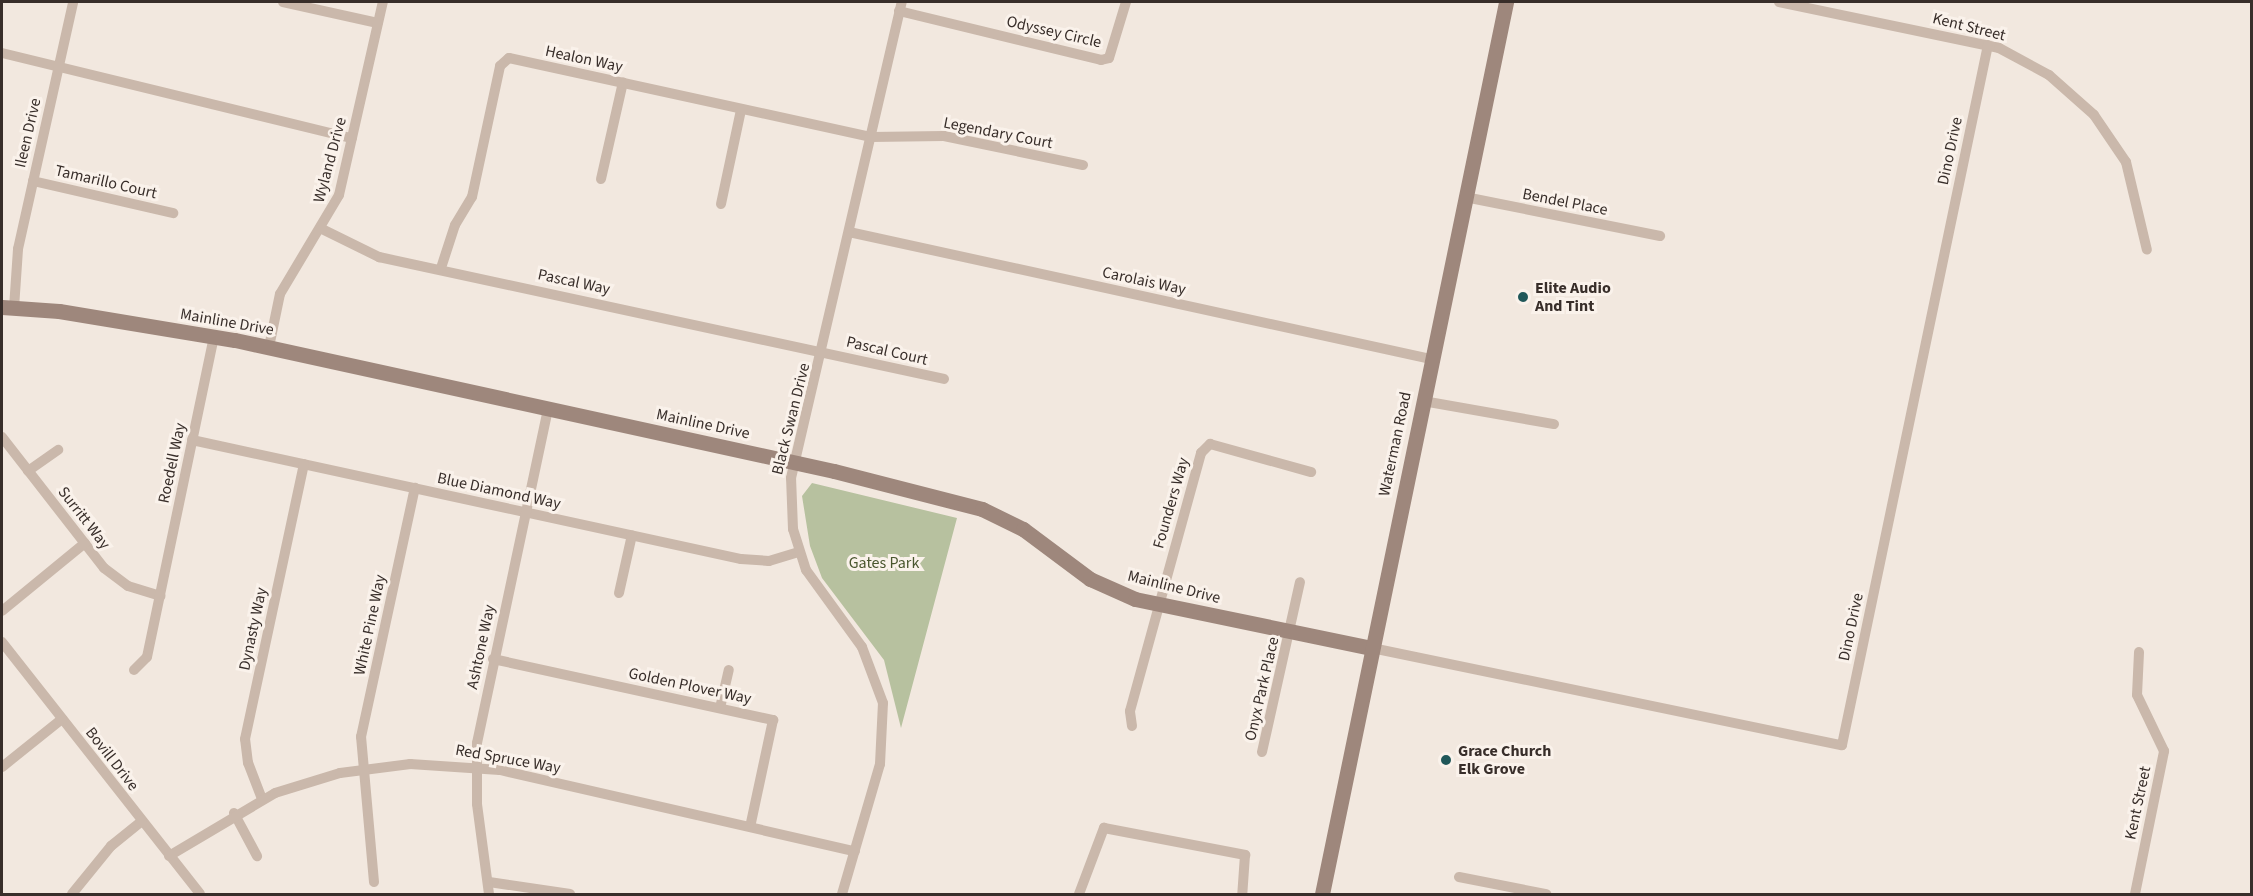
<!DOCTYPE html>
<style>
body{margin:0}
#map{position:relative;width:2253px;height:896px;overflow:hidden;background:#f2e8df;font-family:"Source Sans 3",sans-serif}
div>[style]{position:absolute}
.green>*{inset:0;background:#b7c19f}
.street>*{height:10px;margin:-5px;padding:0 5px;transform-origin:5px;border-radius:5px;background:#cab8ab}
.secondary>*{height:15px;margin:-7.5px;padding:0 7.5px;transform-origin:7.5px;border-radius:7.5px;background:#9e877c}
.dots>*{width:16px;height:16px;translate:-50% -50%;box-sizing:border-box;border:3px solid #faf2eb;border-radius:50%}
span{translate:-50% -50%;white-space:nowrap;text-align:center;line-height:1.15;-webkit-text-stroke:6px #faf2eb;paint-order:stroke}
.street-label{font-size:16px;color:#382e2a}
.poi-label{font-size:16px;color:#382e2a;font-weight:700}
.left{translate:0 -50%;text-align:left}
.park-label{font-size:16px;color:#49562e}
.frame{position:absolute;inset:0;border:3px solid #382e2a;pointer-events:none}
</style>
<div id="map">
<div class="green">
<div style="clip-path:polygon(812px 483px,957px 518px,901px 728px,884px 660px,822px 578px,810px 546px,802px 496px)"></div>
</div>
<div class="street">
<div style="left:283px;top:2px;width:97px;rotate:12.5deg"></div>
<div style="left:1779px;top:2px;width:225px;rotate:11.8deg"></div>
<div style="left:1999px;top:48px;width:57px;rotate:28.4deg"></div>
<div style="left:2049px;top:75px;width:60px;rotate:41.6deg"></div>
<div style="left:2094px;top:115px;width:57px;rotate:55.8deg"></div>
<div style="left:2126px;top:162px;width:90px;rotate:76.6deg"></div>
<div style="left:899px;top:11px;width:208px;rotate:13.6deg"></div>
<div style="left:1101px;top:60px;width:8px;rotate:-14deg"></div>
<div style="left:1109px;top:58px;width:59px;rotate:-73.1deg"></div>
<div style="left:2px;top:53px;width:360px;rotate:13.7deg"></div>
<div style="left:601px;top:179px;width:99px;rotate:-77.2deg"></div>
<div style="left:33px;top:181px;width:144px;rotate:12.9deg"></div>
<div style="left:1465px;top:197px;width:199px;rotate:11.3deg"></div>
<div style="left:721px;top:204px;width:96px;rotate:-78deg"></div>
<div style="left:322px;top:229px;width:64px;rotate:26.2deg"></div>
<div style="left:379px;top:257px;width:578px;rotate:12.18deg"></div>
<div style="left:849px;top:232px;width:596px;rotate:12.31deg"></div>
<div style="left:441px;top:268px;width:45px;rotate:-72deg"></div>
<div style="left:455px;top:225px;width:33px;rotate:-59deg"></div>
<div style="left:472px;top:197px;width:134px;rotate:-77.9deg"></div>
<div style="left:500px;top:66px;width:12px;rotate:-42deg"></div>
<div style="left:509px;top:58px;width:371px;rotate:12.3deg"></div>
<div style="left:871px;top:137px;width:73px;rotate:-0.8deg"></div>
<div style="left:944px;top:136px;width:142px;rotate:11.8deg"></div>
<div style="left:14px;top:308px;width:59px;rotate:-86.1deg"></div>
<div style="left:18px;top:249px;width:253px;rotate:-77.4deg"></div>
<div style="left:269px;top:347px;width:54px;rotate:-78.3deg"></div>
<div style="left:280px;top:294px;width:115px;rotate:-59.2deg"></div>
<div style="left:339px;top:195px;width:198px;rotate:-77.2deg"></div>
<div style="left:1423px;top:401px;width:133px;rotate:10deg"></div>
<div style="left:2px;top:437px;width:166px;rotate:52.1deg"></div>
<div style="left:104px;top:568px;width:30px;rotate:37deg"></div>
<div style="left:128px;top:586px;width:34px;rotate:17deg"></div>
<div style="left:192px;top:440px;width:562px;rotate:12.23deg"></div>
<div style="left:741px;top:559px;width:28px;rotate:4deg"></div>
<div style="left:769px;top:561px;width:31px;rotate:-17deg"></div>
<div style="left:28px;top:471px;width:37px;rotate:-35deg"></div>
<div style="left:619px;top:593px;width:59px;rotate:-77.4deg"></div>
<div style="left:2px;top:611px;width:107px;rotate:-39.3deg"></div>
<div style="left:2px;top:642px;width:320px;rotate:51.8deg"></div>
<div style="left:1372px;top:648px;width:480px;rotate:11.7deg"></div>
<div style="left:1842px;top:745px;width:715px;rotate:-78.22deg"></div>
<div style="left:493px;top:659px;width:287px;rotate:12.3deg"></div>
<div style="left:773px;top:720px;width:109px;rotate:102.1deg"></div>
<div style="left:134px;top:670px;width:18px;rotate:-45deg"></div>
<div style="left:147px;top:657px;width:327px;rotate:-78.2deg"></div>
<div style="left:720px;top:708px;width:39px;rotate:-77deg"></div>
<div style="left:1132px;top:726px;width:15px;rotate:-98deg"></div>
<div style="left:1130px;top:711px;width:268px;rotate:-74.6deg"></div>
<div style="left:1201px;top:453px;width:13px;rotate:-45deg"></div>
<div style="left:1210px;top:444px;width:105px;rotate:15.5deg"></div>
<div style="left:1262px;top:752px;width:174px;rotate:-77.4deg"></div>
<div style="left:2px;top:767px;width:77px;rotate:-38.7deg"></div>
<div style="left:262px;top:799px;width:39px;rotate:-111deg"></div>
<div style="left:248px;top:763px;width:24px;rotate:-97deg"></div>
<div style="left:245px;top:739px;width:281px;rotate:-77.9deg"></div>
<div style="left:234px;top:813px;width:49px;rotate:61.9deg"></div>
<div style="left:169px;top:856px;width:123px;rotate:-30.7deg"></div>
<div style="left:275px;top:793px;width:68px;rotate:-17.1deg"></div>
<div style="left:340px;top:773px;width:71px;rotate:-7.3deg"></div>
<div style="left:410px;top:764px;width:90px;rotate:3.8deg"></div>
<div style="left:500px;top:770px;width:364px;rotate:12.9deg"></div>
<div style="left:1459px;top:877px;width:89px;rotate:11.1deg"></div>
<div style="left:374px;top:882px;width:146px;rotate:-95.1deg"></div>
<div style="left:361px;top:737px;width:255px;rotate:-77.8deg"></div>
<div style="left:489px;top:882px;width:82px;rotate:8.4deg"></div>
<div style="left:72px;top:894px;width:62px;rotate:-50.9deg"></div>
<div style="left:111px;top:846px;width:40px;rotate:-39deg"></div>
<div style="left:489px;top:894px;width:91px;rotate:-97.6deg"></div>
<div style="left:477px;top:804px;width:61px;rotate:-90deg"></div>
<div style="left:477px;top:743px;width:342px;rotate:-78deg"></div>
<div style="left:842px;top:894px;width:135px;rotate:-73.7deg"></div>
<div style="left:880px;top:764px;width:61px;rotate:-87.2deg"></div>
<div style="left:883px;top:703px;width:60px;rotate:-110.6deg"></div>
<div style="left:862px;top:647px;width:95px;rotate:-126deg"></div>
<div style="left:806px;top:570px;width:43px;rotate:-107.6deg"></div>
<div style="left:793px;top:529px;width:51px;rotate:-92.2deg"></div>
<div style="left:791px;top:478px;width:489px;rotate:-76.9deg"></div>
<div style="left:1079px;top:894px;width:71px;rotate:-69.3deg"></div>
<div style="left:1104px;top:828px;width:144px;rotate:10.8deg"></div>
<div style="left:1245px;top:855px;width:39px;rotate:94deg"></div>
<div style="left:2135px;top:894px;width:146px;rotate:-78.5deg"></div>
<div style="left:2164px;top:751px;width:62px;rotate:-115.7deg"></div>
<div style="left:2137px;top:695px;width:43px;rotate:-87.3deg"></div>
</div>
<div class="secondary">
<div style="left:2px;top:307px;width:57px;rotate:4deg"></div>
<div style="left:59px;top:311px;width:178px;rotate:9.4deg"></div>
<div style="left:235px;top:340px;width:613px;rotate:12.34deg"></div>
<div style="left:834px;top:471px;width:153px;rotate:14.4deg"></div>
<div style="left:982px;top:509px;width:46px;rotate:26deg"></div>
<div style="left:1023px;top:529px;width:84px;rotate:36.7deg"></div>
<div style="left:1090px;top:579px;width:49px;rotate:24deg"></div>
<div style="left:1135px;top:599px;width:242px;rotate:11.7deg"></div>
<div style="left:1322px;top:894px;width:911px;rotate:-78.34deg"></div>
</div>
<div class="dots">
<div style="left:1523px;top:297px;background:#205759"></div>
<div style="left:1446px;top:760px;background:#205759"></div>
</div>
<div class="street-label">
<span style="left:1969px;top:27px;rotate:14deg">Kent Street</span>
<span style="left:1054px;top:32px;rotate:13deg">Odyssey Circle</span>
<span style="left:584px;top:59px;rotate:12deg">Healon Way</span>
<span style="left:28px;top:133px;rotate:-77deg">Ileen Drive</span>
<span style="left:998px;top:133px;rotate:11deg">Legendary Court</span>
<span style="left:1950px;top:151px;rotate:-78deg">Dino Drive</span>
<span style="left:330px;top:160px;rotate:-75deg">Wyland Drive</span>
<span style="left:106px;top:182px;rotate:13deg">Tamarillo Court</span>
<span style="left:1565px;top:202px;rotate:11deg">Bendel Place</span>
<span style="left:1144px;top:281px;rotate:12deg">Carolais Way</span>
<span style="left:574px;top:282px;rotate:12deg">Pascal Way</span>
<span style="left:227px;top:322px;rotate:10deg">Mainline Drive</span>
<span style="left:887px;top:351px;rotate:13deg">Pascal Court</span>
<span style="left:791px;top:419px;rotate:-76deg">Black Swan Drive</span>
<span style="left:703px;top:424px;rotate:12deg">Mainline Drive</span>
<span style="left:1395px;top:444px;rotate:-78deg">Waterman Road</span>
<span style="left:172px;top:463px;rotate:-78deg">Roedell Way</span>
<span style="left:499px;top:491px;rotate:12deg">Blue Diamond Way</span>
<span style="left:1171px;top:503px;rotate:-74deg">Founders Way</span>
<span style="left:84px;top:518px;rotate:52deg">Surritt Way</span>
<span style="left:1174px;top:587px;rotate:14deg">Mainline Drive</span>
<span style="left:370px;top:625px;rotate:-78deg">White Pine Way</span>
<span style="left:1851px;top:627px;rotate:-78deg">Dino Drive</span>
<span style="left:253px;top:629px;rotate:-78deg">Dynasty Way</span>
<span style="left:481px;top:647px;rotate:-78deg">Ashtone Way</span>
<span style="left:690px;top:686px;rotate:12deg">Golden Plover Way</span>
<span style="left:1262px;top:689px;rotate:-77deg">Onyx Park Place</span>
<span style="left:112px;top:759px;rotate:52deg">Bovill Drive</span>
<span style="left:508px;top:759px;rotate:10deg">Red Spruce Way</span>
<span style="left:2138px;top:803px;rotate:-78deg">Kent Street</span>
</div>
<div class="poi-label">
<span class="left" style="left:1535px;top:297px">Elite Audio<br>And Tint</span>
<span class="left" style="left:1458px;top:760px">Grace Church<br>Elk Grove</span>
</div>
<div class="park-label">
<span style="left:884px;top:563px">Gates Park</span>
</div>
<div class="frame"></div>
</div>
